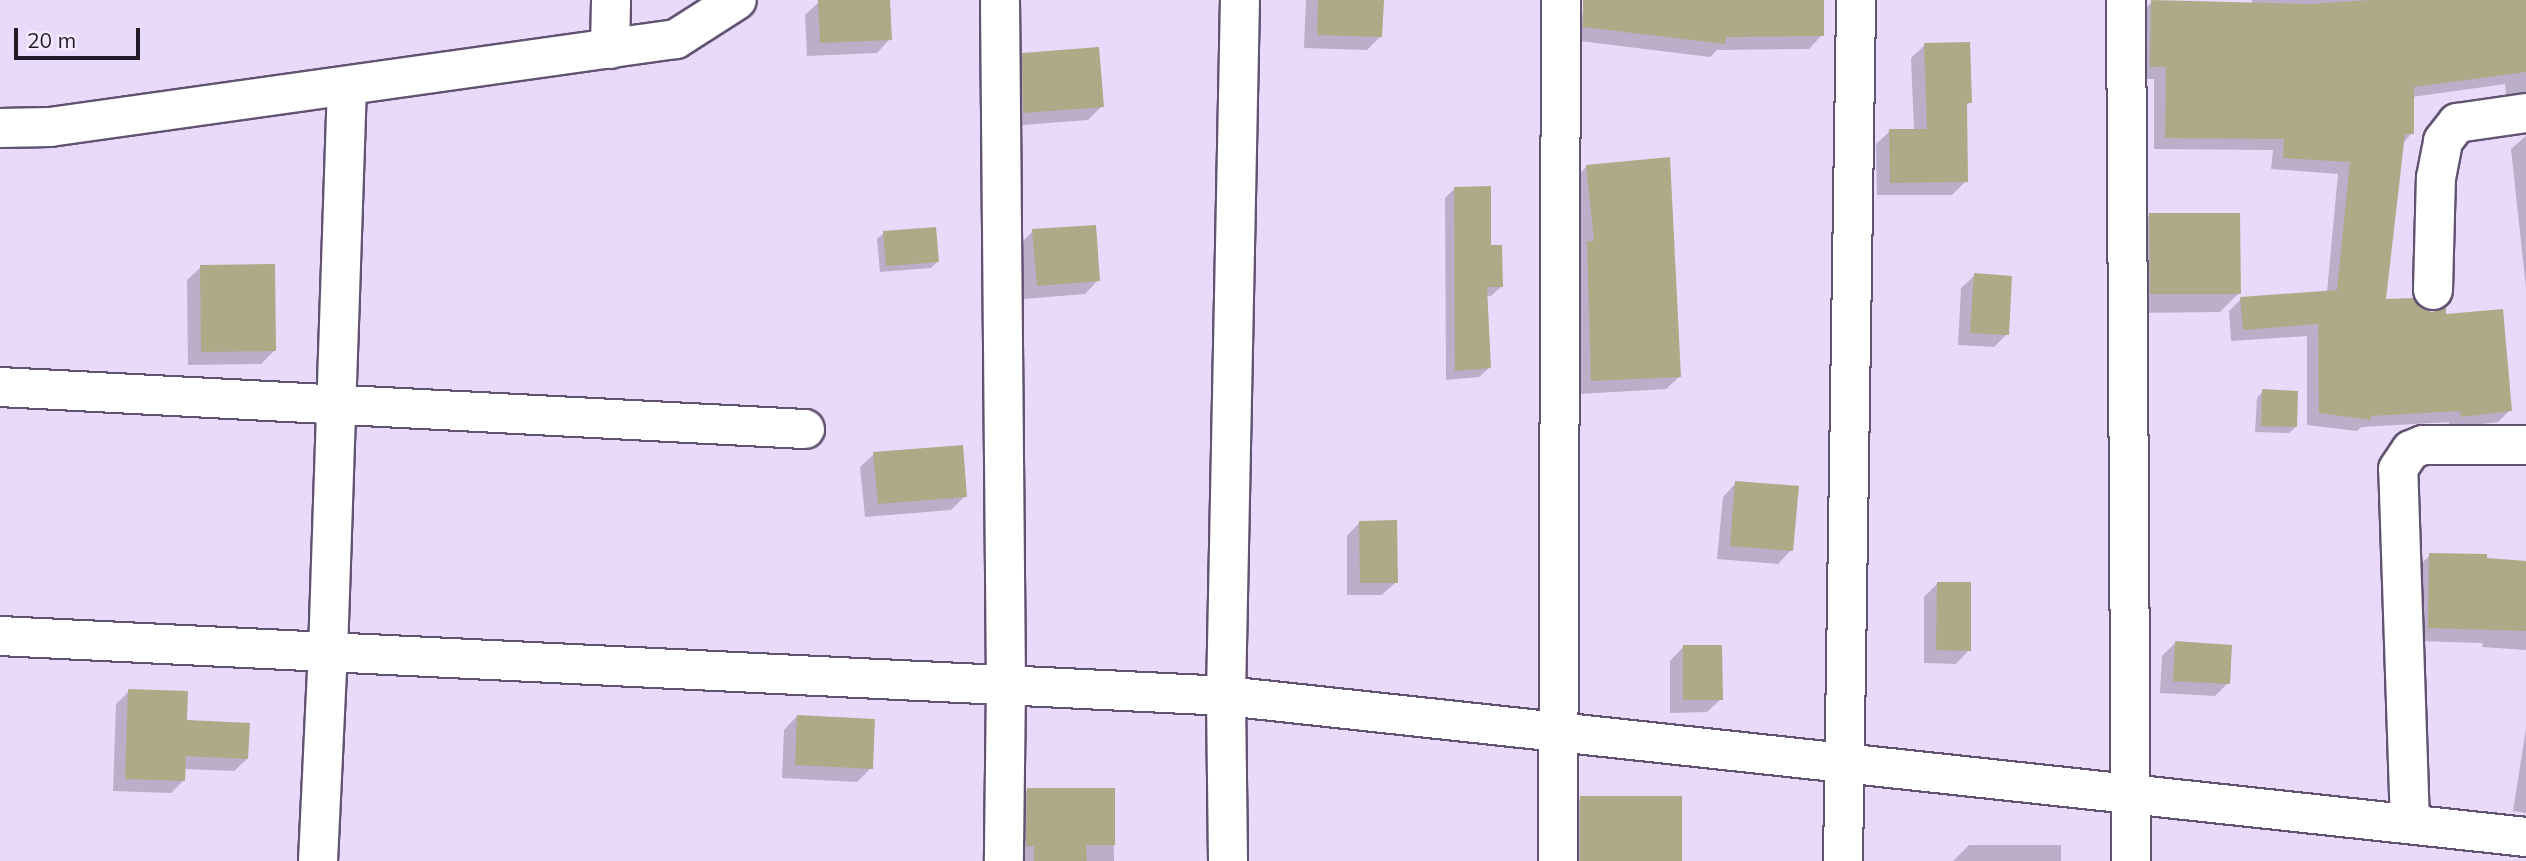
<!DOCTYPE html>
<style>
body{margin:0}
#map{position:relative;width:2526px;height:861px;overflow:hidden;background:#e9dafb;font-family:Mulish,sans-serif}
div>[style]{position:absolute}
.shadow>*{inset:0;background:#0003}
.building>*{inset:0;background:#aeaa88}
.roads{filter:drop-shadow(2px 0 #625471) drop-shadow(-2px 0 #625471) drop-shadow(0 2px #625471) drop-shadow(0 -2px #625471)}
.minor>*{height:38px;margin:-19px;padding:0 19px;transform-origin:19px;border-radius:19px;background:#fff}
span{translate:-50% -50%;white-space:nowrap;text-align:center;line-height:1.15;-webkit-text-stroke:7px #f3eafe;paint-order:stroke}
.scale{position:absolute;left:14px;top:28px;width:126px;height:32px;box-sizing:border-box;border:4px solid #211b27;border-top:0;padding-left:9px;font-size:21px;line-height:24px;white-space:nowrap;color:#211b27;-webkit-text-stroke:5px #f3eafe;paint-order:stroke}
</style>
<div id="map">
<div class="shadow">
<div style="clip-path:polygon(888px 0,890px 39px,877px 53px,807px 56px,805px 15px,819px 2px)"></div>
<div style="clip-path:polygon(1306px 0,1382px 0,1380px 37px,1367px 50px,1304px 48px)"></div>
<div style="clip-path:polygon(1584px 0,1822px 0,1822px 35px,1809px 49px,1717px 50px,1710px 57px,1580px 41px)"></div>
<div style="clip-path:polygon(2252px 0,2526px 0,2526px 108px,2507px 104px,2505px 84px,2412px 97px,2412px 133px,2402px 144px,2384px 301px,2445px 316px,2510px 410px,2498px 422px,2449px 428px,2449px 422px,2361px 427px,2357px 431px,2307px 425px,2307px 336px,2231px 341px,2229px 311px,2241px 299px,2327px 292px,2338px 174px,2271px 169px,2273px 150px,2154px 149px,2154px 79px,2139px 79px,2139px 14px,2152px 2px,2252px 3px)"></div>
<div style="clip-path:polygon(1925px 45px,1970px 102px,1965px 107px,1966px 181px,1952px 195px,1877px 195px,1876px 144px,1890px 131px,1914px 130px,1911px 58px)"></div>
<div style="clip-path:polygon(1023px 55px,1102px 106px,1088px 120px,1010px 126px,1010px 68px)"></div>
<div style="clip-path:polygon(2526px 136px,2526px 288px,2511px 149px)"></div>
<div style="clip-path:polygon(1587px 166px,1680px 376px,1666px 389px,1579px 394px,1574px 256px,1580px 250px,1574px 180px)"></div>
<div style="clip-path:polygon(1455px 188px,1490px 247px,1501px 287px,1491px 296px,1486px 296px,1489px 368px,1479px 377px,1446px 380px,1445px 198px)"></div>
<div style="clip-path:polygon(2150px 215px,2239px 293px,2220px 312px,2131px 313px,2131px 234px)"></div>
<div style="clip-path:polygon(1033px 231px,1098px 280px,1085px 294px,1024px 299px,1020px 244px)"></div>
<div style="clip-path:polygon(884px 233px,937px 262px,931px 268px,880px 272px,877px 239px)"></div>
<div style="clip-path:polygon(201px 267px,274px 351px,261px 364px,188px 365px,187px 280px)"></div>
<div style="clip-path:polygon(1975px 275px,2007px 334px,1994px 347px,1958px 345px,1961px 288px)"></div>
<div style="clip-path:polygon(2263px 391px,2296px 427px,2289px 433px,2255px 432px,2257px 398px)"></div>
<div style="clip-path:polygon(874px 454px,965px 496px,951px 510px,865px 517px,860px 467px)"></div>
<div style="clip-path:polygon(1736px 483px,1791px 550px,1778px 564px,1717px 559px,1723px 497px)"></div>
<div style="clip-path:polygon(1360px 522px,1396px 582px,1382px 595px,1347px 595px,1347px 536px)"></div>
<div style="clip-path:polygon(2430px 555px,2526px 563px,2526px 650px,2482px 647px,2483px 643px,2415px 641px,2417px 568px)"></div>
<div style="clip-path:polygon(1937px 584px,1969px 650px,1956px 664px,1924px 663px,1924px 597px)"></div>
<div style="clip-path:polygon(2175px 643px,2228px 683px,2215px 696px,2160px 693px,2162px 656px)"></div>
<div style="clip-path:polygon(1683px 647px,1721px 699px,1707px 712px,1670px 713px,1670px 661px)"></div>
<div style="clip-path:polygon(129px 691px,186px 722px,247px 759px,234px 771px,184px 769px,184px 780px,171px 793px,113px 791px,116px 704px)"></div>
<div style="clip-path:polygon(797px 716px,871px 768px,857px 782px,782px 778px,784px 730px)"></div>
<div style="clip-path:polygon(2526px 729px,2526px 813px,2513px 811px)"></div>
<div style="clip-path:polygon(1027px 790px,1113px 790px,1114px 861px,1021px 861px,1014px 804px)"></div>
<div style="clip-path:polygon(1581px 798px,1680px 861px,1560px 861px,1562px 817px)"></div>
<div style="clip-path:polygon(1969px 845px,2061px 845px,2061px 861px,1953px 861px)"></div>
</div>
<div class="building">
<div style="clip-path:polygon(818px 0,890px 0,892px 40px,820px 43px)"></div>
<div style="clip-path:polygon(1318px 0,1384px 0,1382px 37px,1317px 35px)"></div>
<div style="clip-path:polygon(1583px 0,1824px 0,1824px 36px,1726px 37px,1725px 44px,1583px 27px)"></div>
<div style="clip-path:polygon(2151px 0,2311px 4px,2370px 0,2526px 0,2526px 72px,2414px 87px,2414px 134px,2405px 134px,2386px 299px,2413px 298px,2421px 308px,2432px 312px,2446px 307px,2446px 314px,2503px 309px,2512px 411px,2461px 417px,2460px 411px,2371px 416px,2371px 420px,2319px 413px,2318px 324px,2243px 330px,2240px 297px,2337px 290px,2350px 162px,2283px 158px,2284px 139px,2165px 138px,2166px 67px,2150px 67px)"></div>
<div style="clip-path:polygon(1970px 42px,1972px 103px,1967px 103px,1968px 182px,1890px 183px,1889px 129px,1927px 129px,1924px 43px)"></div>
<div style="clip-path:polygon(1099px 47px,1104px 107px,1023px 113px,1022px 53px)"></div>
<div style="clip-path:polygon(1670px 157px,1681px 377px,1591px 381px,1587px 241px,1594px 241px,1586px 165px)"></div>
<div style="clip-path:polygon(1491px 186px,1491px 245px,1502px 245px,1503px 287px,1487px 287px,1491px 368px,1455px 371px,1454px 187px)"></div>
<div style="clip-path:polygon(2149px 213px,2240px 213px,2241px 294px,2150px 294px)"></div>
<div style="clip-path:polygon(1096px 225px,1100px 281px,1037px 286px,1032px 229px)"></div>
<div style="clip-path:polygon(936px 227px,939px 262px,886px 266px,883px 231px)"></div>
<div style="clip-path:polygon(275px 264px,276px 351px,201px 352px,200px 265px)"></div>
<div style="clip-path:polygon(1974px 273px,2012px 276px,2009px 335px,1970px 333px)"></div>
<div style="clip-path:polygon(2262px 389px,2298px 391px,2297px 427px,2261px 426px)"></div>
<div style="clip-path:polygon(963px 445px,967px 497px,878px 504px,873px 452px)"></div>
<div style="clip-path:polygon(1735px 481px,1799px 486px,1793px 551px,1730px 546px)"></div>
<div style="clip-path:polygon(1397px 520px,1398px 583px,1360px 583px,1359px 521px)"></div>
<div style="clip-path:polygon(2429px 553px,2487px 554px,2487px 558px,2526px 561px,2526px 631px,2428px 628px)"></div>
<div style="clip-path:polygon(1937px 582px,1971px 582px,1971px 651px,1936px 650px)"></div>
<div style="clip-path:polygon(2175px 641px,2232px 645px,2230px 684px,2173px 681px)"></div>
<div style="clip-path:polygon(1683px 645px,1722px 645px,1723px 700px,1683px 700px)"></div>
<div style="clip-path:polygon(128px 689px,188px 691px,187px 720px,250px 723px,248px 759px,186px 756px,185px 781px,125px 779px)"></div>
<div style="clip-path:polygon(797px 715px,875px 719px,873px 769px,795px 765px)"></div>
<div style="clip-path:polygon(1027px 788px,1115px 788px,1115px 845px,1086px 845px,1087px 861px,1034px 861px,1034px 846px,1026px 846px)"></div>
<div style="clip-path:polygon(1580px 796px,1682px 796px,1682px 861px,1580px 861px)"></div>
</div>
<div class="roads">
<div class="minor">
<div style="left:1000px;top:0;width:685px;rotate:89.5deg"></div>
<div style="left:1006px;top:685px;width:176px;rotate:90.7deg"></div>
<div style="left:2126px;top:0;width:861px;rotate:89.67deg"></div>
<div style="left:610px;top:49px;width:49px;rotate:-88.8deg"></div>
<div style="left:0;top:128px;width:50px;rotate:-1.1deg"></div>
<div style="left:50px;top:127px;width:632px;rotate:-8deg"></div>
<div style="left:676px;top:39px;width:72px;rotate:-32.6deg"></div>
<div style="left:2433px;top:290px;width:112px;rotate:-88.5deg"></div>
<div style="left:2436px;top:178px;width:38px;rotate:-79deg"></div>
<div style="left:2443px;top:141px;width:23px;rotate:-52deg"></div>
<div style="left:2457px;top:123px;width:70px;rotate:-8.2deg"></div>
<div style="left:0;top:387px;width:806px;rotate:2.99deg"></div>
<div style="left:0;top:636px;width:1227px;rotate:2.8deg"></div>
<div style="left:1226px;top:696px;width:1308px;rotate:6.19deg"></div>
<div style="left:2410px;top:824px;width:355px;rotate:-91.9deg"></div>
<div style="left:2398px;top:469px;width:23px;rotate:-56deg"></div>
<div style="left:2411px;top:450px;width:13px;rotate:-23deg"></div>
<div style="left:2423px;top:445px;width:103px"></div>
<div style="left:318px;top:861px;width:209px;rotate:-87.3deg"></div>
<div style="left:328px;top:652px;width:566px;rotate:-88.08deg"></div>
<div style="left:1228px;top:861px;width:165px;rotate:-90.7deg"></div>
<div style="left:1226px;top:696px;width:696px;rotate:-88.85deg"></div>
<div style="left:1558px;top:861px;width:861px;rotate:-89.8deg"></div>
<div style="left:1843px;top:861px;width:861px;rotate:-89.13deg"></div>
</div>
</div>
<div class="scale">20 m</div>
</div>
